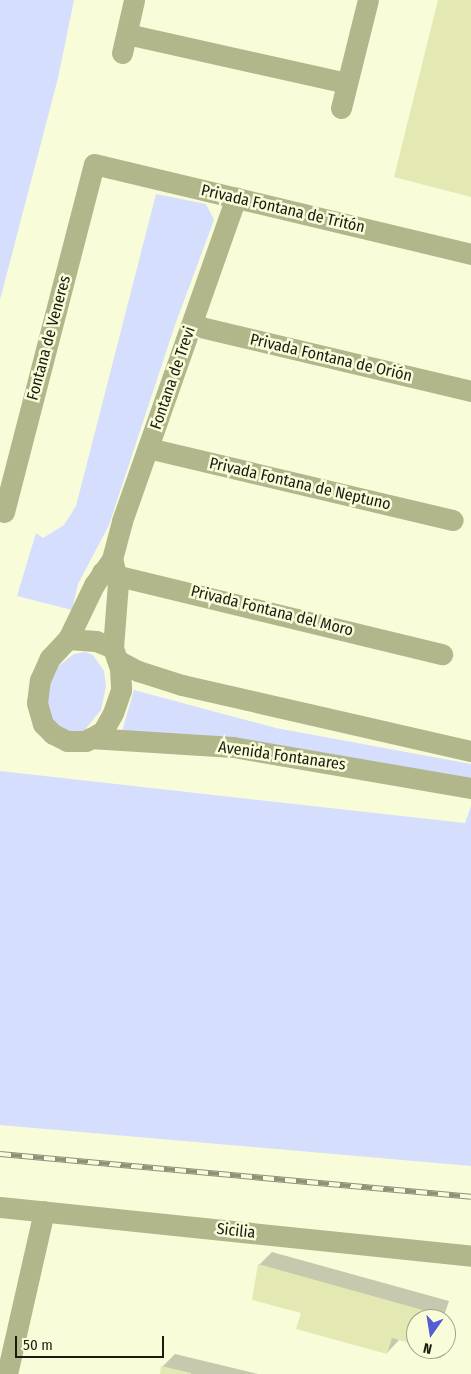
<!DOCTYPE html>
<meta charset="utf-8">
<style>
body{margin:0}
#map{position:relative;width:471px;height:1374px;overflow:hidden;background:#f8fcd9;font-family:"Fira Sans Condensed",sans-serif}
div>[style]{position:absolute}
.green>*{inset:0;background:#d6defe}
.shadow>*{inset:0;background:#0003}
.building>*{inset:0;background:#e4e9b4}
.minor>*{height:21px;margin:-10.5px;padding:0 10.5px;transform-origin:10.5px;border-radius:10.5px;background:#b1b68b}
.rail>*{height:5.5px;margin-top:-2.75px;transform-origin:0;background:repeating-linear-gradient(90deg,#f8fcd9 0 11px,#8f9179 0 22px);box-sizing:border-box;border-block:1px solid #8f9179}
span{translate:-50% -50%;white-space:nowrap;text-align:center;line-height:1.15;-webkit-text-stroke:5px #f8fcd9;paint-order:stroke}
.street-label{font-size:16px;color:#1b1c10}
.north{position:absolute;left:406px;top:1309px;width:50px;height:50px;box-sizing:border-box;background:#f8fcd9;border:1px solid #a0a289;border-radius:50%;rotate:193deg;font-size:14px;font-weight:700;line-height:20px;text-align:center;color:#1b1c10}
.north::after{content:'';display:block;margin:auto;width:18px;height:22px;background:#535cd2;clip-path:polygon(50% 0,100% 100%,50% 72%,0 100%)}
.scale{position:absolute;left:15px;top:1336px;width:149px;height:22px;box-sizing:border-box;border:2px solid #1b1c10;border-top:0;padding-left:6px;font-size:15px;line-height:18px;white-space:nowrap;color:#1b1c10;-webkit-text-stroke:4px #f8fcd9;paint-order:stroke}
</style>
<div id="map">
<div class="green">
<div style="clip-path:polygon(0 0,74px 0,58px 78px,0 300px)"></div>
<div style="clip-path:polygon(156px 194px,206px 204px,214px 220px,175px 325px,109px 525px,78px 584px,72px 610px,17px 596px,36px 533px,43px 538px,64px 525px,76px 506px)"></div>
<div style="clip-path:polygon(85px 652px,93px 655px,104px 671px,106px 686px,101px 710px,83px 732px,57px 734px,45px 707px,45px 694px,56px 668px,74px 654px)"></div>
<div style="clip-path:polygon(134px 690px,276px 728px,471px 764px,471px 778px,272px 745px,122px 731px)"></div>
<div style="clip-path:polygon(0 771px,465px 823px,471px 806px,471px 1166px,0 1125px)"></div>
</div>
<div class="shadow">
<div style="clip-path:polygon(272px 1252px,449px 1301px,443px 1319px,416px 1319px,416px 1343px,400px 1339px,387px 1353px,303px 1313px,259px 1265px)"></div>
<div style="clip-path:polygon(175px 1354px,258px 1374px,161px 1374px,162px 1367px)"></div>
</div>
<div class="building">
<div style="clip-path:polygon(438px 0,471px 0,471px 197px,394px 177px)"></div>
<div style="clip-path:polygon(258px 1264px,437px 1314px,435px 1319px,416px 1319px,416px 1345px,392px 1338px,387px 1354px,296px 1329px,301px 1313px,252px 1300px)"></div>
<div style="clip-path:polygon(161px 1366px,191px 1373px,191px 1374px,160px 1374px)"></div>
</div>
<div class="minor">
<div style="left:127px;top:34px;width:225px;rotate:12.6deg"></div>
<div style="left:122px;top:53px;width:54px;rotate:-77.2deg"></div>
<div style="left:341px;top:108px;width:111px;rotate:-76deg"></div>
<div style="left:192px;top:325px;width:287px;rotate:13.3deg"></div>
<div style="left:148px;top:448px;width:313px;rotate:13.3deg"></div>
<div style="left:4px;top:512px;width:359px;rotate:-75.5deg"></div>
<div style="left:94px;top:164px;width:388px;rotate:13.4deg"></div>
<div style="left:113px;top:562px;width:22px;rotate:77deg"></div>
<div style="left:118px;top:583px;width:65px;rotate:94.4deg"></div>
<div style="left:102px;top:572px;width:350px;rotate:13.6deg"></div>
<div style="left:68px;top:639px;width:60px;rotate:-64.3deg"></div>
<div style="left:94px;top:585px;width:32px;rotate:-55deg"></div>
<div style="left:112px;top:559px;width:39px;rotate:-75deg"></div>
<div style="left:122px;top:521px;width:343px;rotate:-70.6deg"></div>
<div style="left:68px;top:639px;width:28px;rotate:4deg"></div>
<div style="left:96px;top:641px;width:18px;rotate:22deg"></div>
<div style="left:113px;top:648px;width:21px;rotate:71deg"></div>
<div style="left:120px;top:668px;width:22px;rotate:87deg"></div>
<div style="left:121px;top:690px;width:24px;rotate:109deg"></div>
<div style="left:113px;top:713px;width:21px;rotate:119deg"></div>
<div style="left:103px;top:731px;width:20px;rotate:150deg"></div>
<div style="left:86px;top:741px;width:19px;rotate:180deg"></div>
<div style="left:67px;top:741px;width:16px;rotate:-153deg"></div>
<div style="left:53px;top:734px;width:14px;rotate:-135deg"></div>
<div style="left:43px;top:724px;width:22px;rotate:-106deg"></div>
<div style="left:37px;top:703px;width:23px;rotate:-83deg"></div>
<div style="left:40px;top:680px;width:24px;rotate:-66deg"></div>
<div style="left:50px;top:658px;width:26px;rotate:-47deg"></div>
<div style="left:117px;top:660px;width:24px;rotate:28deg"></div>
<div style="left:138px;top:671px;width:46px;rotate:17.7deg"></div>
<div style="left:182px;top:685px;width:296px;rotate:12.9deg"></div>
<div style="left:90px;top:738px;width:143px;rotate:3.6deg"></div>
<div style="left:233px;top:747px;width:242px;rotate:9.8deg"></div>
<div style="left:0;top:1207px;width:474px;rotate:5.9deg"></div>
<div style="left:7px;top:1374px;width:167px;rotate:-77.2deg"></div>
</div>
<div class="rail">
<div style="left:0;top:1154px;width:473px;rotate:5.2deg"></div>
</div>
<div class="street-label">
<span style="left:283px;top:209px;rotate:13deg">Privada Fontana de Tritón</span>
<span style="left:49px;top:338px;rotate:-75deg">Fontana de Veneres</span>
<span style="left:331px;top:358px;rotate:13deg">Privada Fontana de Orión</span>
<span style="left:173px;top:378px;rotate:-71deg">Fontana de Trevi</span>
<span style="left:300px;top:484px;rotate:13deg">Privada Fontana de Neptuno</span>
<span style="left:272px;top:611px;rotate:14deg">Privada Fontana del Moro</span>
<span style="left:282px;top:756px;rotate:8deg">Avenida Fontanares</span>
<span style="left:236px;top:1231px;rotate:6deg">Sicilia</span>
</div>
<div class="north">N</div>
<div class="scale">50 m</div>
</div>
